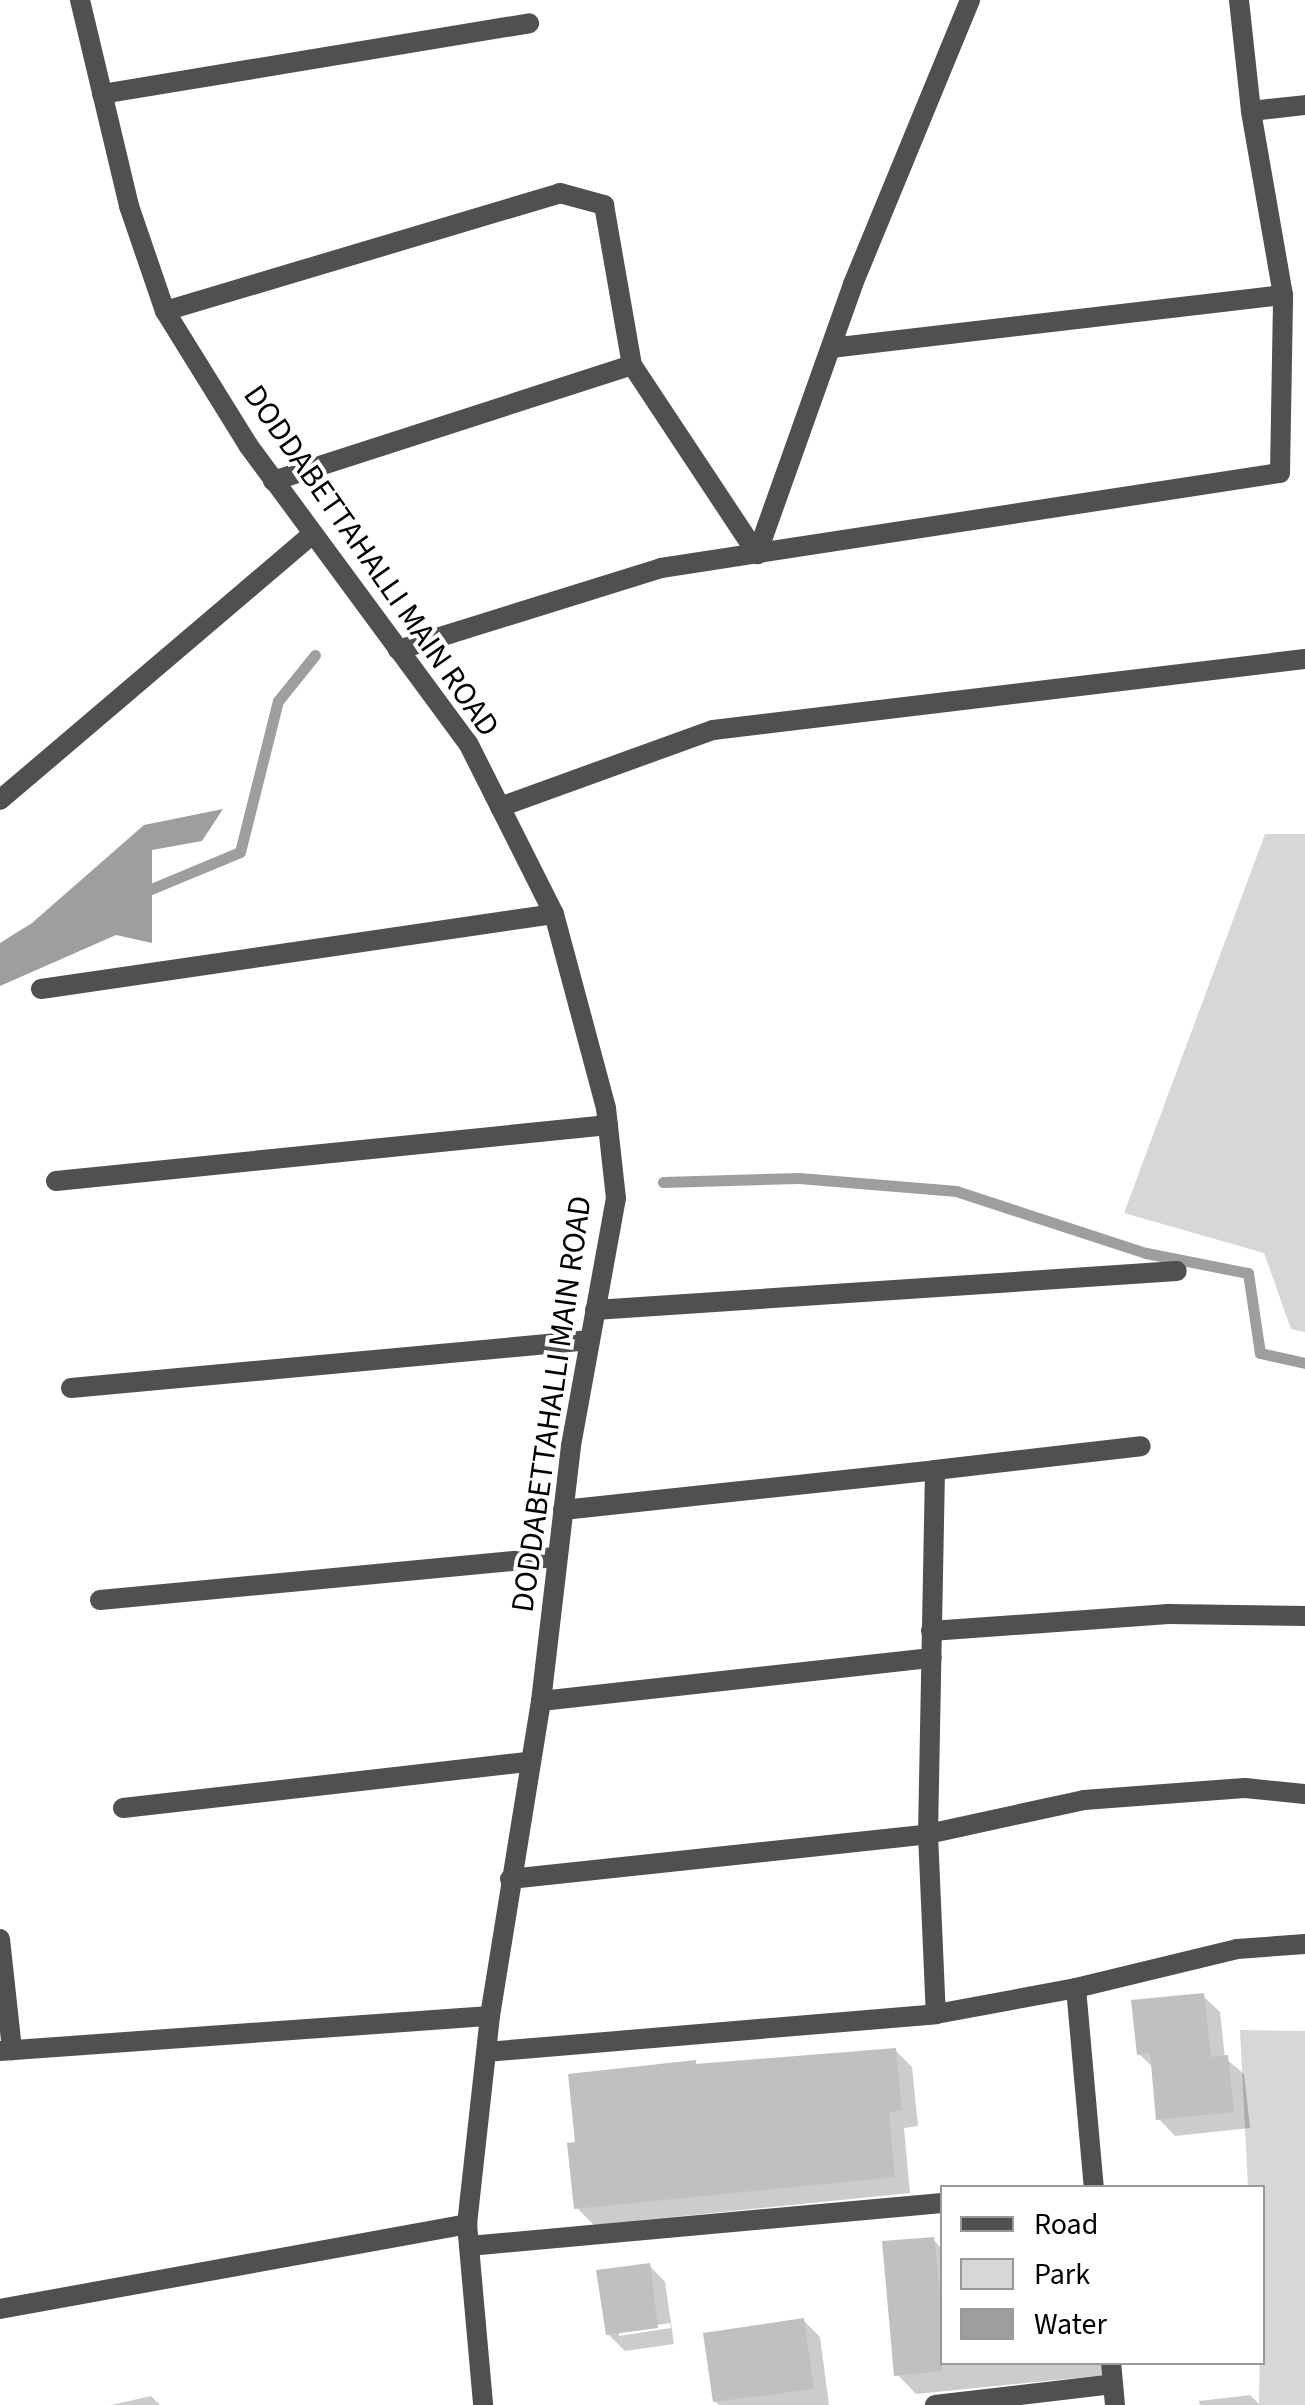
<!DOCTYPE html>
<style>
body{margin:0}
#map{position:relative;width:1305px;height:2405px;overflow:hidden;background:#fff;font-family:"Source Sans 3",sans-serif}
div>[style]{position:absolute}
.green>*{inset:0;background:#d7d7d7}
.water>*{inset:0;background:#9e9e9e}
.shadow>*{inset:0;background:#0003}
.stream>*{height:11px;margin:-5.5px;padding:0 5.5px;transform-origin:5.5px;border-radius:5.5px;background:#9e9e9e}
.building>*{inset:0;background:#c0c0c0}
.minor>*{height:20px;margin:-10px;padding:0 10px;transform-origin:10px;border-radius:10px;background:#505050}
.tertiary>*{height:20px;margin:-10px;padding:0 10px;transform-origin:10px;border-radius:10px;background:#505050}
span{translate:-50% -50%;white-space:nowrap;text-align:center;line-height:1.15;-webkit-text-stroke:8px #fff;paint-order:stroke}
.street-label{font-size:32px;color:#000}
.legend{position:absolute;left:940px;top:2185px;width:325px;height:180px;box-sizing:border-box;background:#fff;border:2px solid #999;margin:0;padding:12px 18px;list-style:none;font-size:30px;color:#000}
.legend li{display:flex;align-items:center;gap:20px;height:50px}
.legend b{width:50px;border:2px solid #999}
</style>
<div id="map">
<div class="green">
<div style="clip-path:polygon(1265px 834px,1305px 834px,1305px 1332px,1291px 1329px,1264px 1253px,1124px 1213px)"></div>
<div style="clip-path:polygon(1240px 2030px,1305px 2031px,1305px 2405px,1259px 2405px,1262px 2188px,1248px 2187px)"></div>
</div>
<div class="water">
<div style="clip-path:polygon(223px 809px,202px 841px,152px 850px,152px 943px,116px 935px,0 986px,0 943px,32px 923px,144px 825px)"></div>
</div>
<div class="shadow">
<div style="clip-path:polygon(1203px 1996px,1220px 2012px,1225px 2058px,1244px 2074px,1250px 2128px,1175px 2136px,1159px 2119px,1154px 2068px,1139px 2054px)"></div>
<div style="clip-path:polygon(895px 2050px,912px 2067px,918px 2126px,904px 2128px,910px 2193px,594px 2225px,577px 2208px,578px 2144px,695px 2062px,699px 2066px)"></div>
<div style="clip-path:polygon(933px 2239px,942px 2249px,942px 2362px,1115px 2362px,1116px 2374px,916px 2394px,897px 2374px)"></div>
<div style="clip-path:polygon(evenodd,649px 2265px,665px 2282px,674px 2344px,625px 2351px,608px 2334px,649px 2265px,670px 2323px,671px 2328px,619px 2336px,619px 2331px,670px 2323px)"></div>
<div style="clip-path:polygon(803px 2320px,820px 2337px,829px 2405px,719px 2405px,715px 2401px)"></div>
<div style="clip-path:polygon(1250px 2395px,1260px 2405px,1200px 2405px,1199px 2401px)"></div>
<div style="clip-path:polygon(151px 2396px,160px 2405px,111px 2405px)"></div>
</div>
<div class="stream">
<div style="left:139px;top:894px;width:109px;rotate:-22.6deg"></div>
<div style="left:240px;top:852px;width:156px;rotate:-75.9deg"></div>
<div style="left:278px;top:701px;width:59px;rotate:-51.2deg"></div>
<div style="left:663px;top:1182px;width:136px;rotate:-1.7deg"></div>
<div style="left:799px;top:1178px;width:158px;rotate:4.7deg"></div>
<div style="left:956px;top:1191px;width:200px;rotate:18.1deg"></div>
<div style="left:1146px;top:1253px;width:104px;rotate:11.1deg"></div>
<div style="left:1248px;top:1273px;width:81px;rotate:81.5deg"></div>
<div style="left:1260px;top:1353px;width:46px;rotate:12.5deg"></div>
</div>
<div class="building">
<div style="clip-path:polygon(1204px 1993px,1211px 2057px,1228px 2055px,1234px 2112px,1156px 2120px,1150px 2053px,1137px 2055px,1131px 2000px)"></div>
<div style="clip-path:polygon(896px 2048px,902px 2110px,889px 2112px,895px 2177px,574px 2209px,567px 2143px,575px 2142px,568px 2074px,696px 2060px,696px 2064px)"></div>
<div style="clip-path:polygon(934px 2237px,942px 2309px,942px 2371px,894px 2376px,882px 2241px)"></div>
<div style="clip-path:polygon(650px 2263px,658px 2328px,606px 2335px,596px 2270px)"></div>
<div style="clip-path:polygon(804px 2318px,814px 2389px,713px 2402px,703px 2333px)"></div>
</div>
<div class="minor">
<div style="left:102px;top:94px;width:433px;rotate:-9.4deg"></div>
<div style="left:1251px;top:111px;width:54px;rotate:-6.3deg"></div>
<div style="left:165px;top:311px;width:412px;rotate:-16.6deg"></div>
<div style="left:560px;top:193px;width:46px;rotate:15.3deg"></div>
<div style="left:604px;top:205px;width:162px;rotate:80.1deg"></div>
<div style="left:632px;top:365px;width:227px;rotate:56.5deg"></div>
<div style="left:831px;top:348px;width:455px;rotate:-6.7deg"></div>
<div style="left:1283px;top:295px;width:187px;rotate:-99.9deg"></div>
<div style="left:1251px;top:111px;width:112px;rotate:-96.2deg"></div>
<div style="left:273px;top:481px;width:377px;rotate:-17.9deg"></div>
<div style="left:757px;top:554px;width:287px;rotate:-70.4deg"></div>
<div style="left:853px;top:284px;width:307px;rotate:-67.6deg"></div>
<div style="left:398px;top:650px;width:275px;rotate:-17.3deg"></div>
<div style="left:661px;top:568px;width:626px;rotate:-8.73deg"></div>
<div style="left:1280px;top:473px;width:178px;rotate:-89deg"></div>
<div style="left:0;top:800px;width:409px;rotate:-40.4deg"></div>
<div style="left:500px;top:807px;width:226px;rotate:-19.9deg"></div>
<div style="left:713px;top:730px;width:596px;rotate:-6.84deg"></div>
<div style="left:41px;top:989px;width:518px;rotate:-8.32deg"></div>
<div style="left:56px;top:1181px;width:555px;rotate:-5.79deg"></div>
<div style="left:595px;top:1310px;width:583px;rotate:-3.83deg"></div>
<div style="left:71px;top:1388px;width:521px;rotate:-5.28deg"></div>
<div style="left:935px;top:1470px;width:207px;rotate:-6.6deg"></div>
<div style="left:563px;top:1510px;width:374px;rotate:-6.1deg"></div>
<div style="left:935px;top:1470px;width:364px;rotate:91.1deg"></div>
<div style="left:928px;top:1834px;width:180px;rotate:87.5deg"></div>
<div style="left:100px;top:1600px;width:459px;rotate:-5.4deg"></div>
<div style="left:931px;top:1631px;width:238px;rotate:-4.1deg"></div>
<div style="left:1168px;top:1614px;width:137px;rotate:0.8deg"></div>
<div style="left:541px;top:1701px;width:393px;rotate:-6.3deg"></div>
<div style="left:123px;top:1808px;width:409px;rotate:-6.5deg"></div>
<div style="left:510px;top:1879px;width:420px;rotate:-6.1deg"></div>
<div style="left:928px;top:1834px;width:160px;rotate:-12.3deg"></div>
<div style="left:1084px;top:1800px;width:161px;rotate:-4.3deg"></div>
<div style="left:1245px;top:1788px;width:60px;rotate:5.7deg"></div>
<div style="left:0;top:1939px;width:112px;rotate:83.8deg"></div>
<div style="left:1076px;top:1988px;width:166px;rotate:-13.6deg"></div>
<div style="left:1237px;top:1949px;width:68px;rotate:-4.2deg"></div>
<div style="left:0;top:2051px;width:491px;rotate:-4.1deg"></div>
<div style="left:486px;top:2052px;width:452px;rotate:-4.8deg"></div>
<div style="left:936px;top:2014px;width:142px;rotate:-10.5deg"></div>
<div style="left:1076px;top:1988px;width:201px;rotate:84.9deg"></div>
<div style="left:469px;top:2246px;width:475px;rotate:-5.2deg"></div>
<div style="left:0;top:2309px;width:475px;rotate:-10.3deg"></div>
<div style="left:1111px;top:2362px;width:43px;rotate:84.7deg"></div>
<div style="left:935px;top:2405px;width:179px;rotate:-6.7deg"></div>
</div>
<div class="tertiary">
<div style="left:80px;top:0;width:212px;rotate:76.6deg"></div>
<div style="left:129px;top:206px;width:111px;rotate:71.1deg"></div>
<div style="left:165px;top:311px;width:158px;rotate:58.2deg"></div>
<div style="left:248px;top:445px;width:370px;rotate:53.6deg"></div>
<div style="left:468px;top:743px;width:191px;rotate:63.3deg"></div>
<div style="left:554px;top:914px;width:201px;rotate:75deg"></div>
<div style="left:606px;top:1108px;width:91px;rotate:83.7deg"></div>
<div style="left:616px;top:1198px;width:252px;rotate:100.3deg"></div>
<div style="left:571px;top:1446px;width:257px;rotate:96.7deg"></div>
<div style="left:541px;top:1701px;width:319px;rotate:99.2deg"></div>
<div style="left:490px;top:2016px;width:209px;rotate:96.3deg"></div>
<div style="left:467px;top:2224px;width:182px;rotate:84.9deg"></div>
</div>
<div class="street-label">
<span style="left:371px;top:561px;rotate:55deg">DODDABETTAHALLI MAIN ROAD</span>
<span style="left:552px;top:1404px;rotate:-82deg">DODDABETTAHALLI MAIN ROAD</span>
</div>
<ul class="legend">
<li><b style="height:12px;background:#505050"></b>Road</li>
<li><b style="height:28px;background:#d7d7d7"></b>Park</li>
<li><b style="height:28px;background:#9e9e9e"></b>Water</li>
</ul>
</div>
